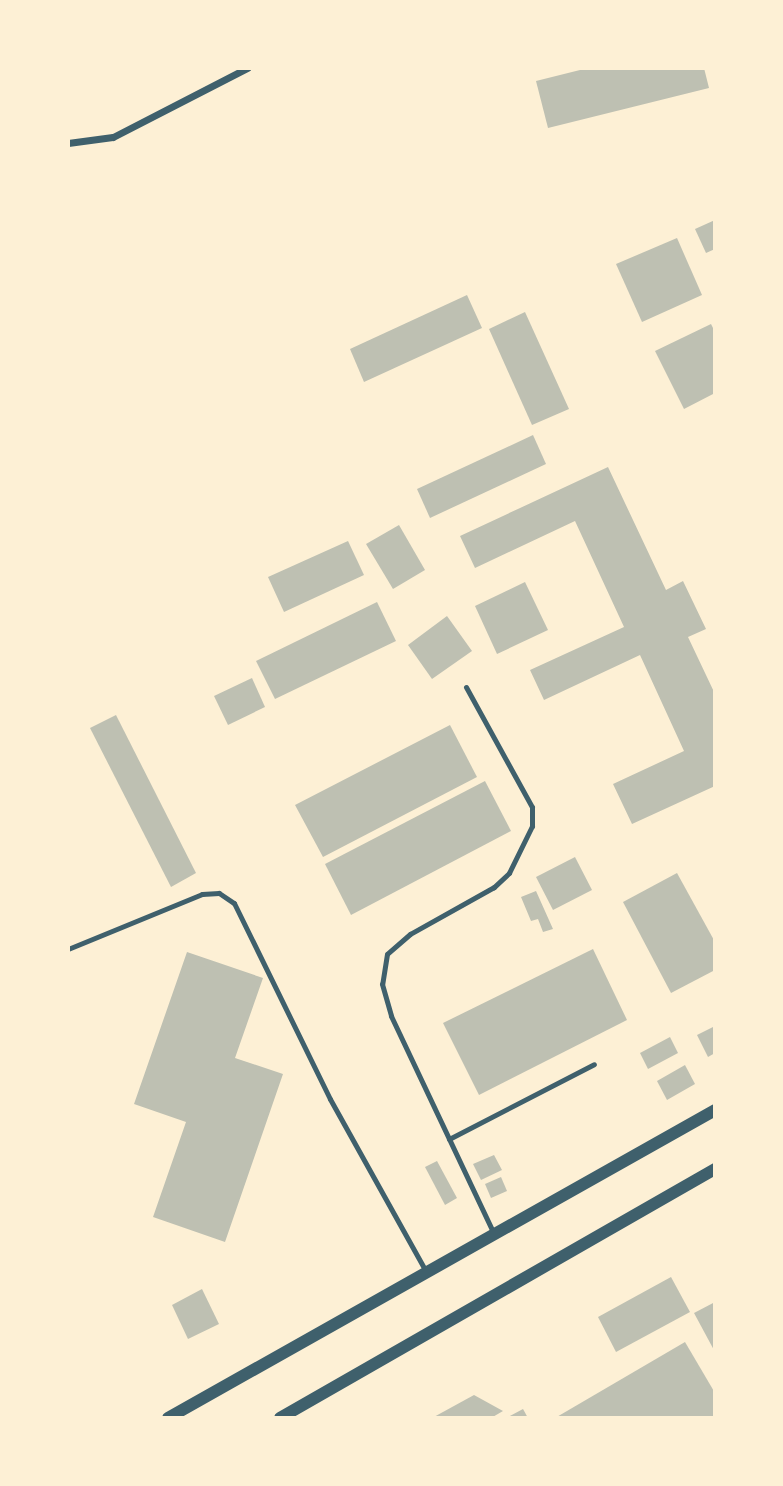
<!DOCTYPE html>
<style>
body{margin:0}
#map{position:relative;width:783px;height:1486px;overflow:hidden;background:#fdf0d5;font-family:Montserrat,sans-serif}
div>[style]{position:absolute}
.building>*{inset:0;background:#bec0b2}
.service>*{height:5px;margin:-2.5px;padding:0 2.5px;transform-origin:2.5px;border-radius:2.5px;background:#3f606c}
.minor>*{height:7px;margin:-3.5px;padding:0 3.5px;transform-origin:3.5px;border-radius:3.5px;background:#3f606c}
.tertiary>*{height:12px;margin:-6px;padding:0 6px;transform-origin:6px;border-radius:6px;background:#3f606c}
span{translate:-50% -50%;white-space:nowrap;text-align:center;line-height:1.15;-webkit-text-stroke:6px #fdf0d5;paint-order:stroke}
.frame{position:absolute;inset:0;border:70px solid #fdf0d5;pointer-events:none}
</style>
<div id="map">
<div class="building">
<div style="clip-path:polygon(588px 68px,704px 68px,709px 88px,548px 128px,536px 81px)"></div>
<div style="clip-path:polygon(715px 220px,715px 249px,706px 253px,695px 229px)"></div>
<div style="clip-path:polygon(677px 238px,702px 295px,642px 322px,616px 264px)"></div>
<div style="clip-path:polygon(467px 295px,482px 328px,364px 382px,350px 349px)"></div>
<div style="clip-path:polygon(525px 312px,569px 409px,532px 425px,489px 329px)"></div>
<div style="clip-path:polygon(711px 324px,715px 332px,715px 393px,684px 409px,655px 351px)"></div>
<div style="clip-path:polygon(533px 435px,546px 464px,430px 518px,417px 489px)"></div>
<div style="clip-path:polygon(608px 467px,666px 590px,683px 581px,706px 629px,688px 637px,715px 694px,715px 786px,632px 824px,613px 784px,684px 751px,640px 655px,544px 700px,530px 670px,624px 627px,575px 521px,475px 568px,460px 536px)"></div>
<div style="clip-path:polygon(399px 525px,425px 570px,393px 589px,366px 544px)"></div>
<div style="clip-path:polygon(348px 541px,364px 575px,284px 612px,268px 577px)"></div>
<div style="clip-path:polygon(525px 582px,548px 630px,497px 654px,475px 606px)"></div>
<div style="clip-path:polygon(377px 602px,396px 641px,275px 699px,256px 661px)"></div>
<div style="clip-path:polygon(447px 616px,472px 651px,432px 679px,408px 645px)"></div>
<div style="clip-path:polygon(252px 678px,265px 707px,228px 725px,214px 696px)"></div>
<div style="clip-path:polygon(116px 715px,196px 873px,171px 887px,90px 728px)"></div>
<div style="clip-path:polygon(450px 725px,477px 777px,323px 857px,295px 805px)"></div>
<div style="clip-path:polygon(485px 781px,511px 831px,351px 915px,325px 864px)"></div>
<div style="clip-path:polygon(575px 857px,592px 890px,553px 910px,536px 877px)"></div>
<div style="clip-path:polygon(677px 873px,715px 942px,715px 970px,671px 993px,623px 902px)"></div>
<div style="clip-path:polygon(536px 891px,553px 929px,543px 932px,538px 919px,531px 921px,521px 897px)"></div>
<div style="clip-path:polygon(593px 949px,627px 1020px,479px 1095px,443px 1023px)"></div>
<div style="clip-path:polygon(187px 952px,263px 978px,235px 1058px,283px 1074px,225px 1242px,153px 1217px,186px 1122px,134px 1104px)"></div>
<div style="clip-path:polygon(715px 1026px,715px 1053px,708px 1057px,697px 1035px)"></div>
<div style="clip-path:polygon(670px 1037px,678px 1053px,648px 1069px,640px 1053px)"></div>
<div style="clip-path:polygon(685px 1065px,695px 1084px,667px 1100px,657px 1081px)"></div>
<div style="clip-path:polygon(494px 1155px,502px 1170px,481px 1180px,473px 1164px)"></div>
<div style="clip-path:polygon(437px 1161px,457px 1198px,445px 1205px,425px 1167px)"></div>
<div style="clip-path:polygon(501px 1177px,507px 1191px,491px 1198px,485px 1184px)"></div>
<div style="clip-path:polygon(671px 1277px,690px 1312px,616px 1352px,598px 1317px)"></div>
<div style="clip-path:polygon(202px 1289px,219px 1324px,188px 1339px,172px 1305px)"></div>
<div style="clip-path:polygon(715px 1302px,715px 1352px,694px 1313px)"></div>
<div style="clip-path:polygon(685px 1342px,715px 1393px,715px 1418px,555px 1418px)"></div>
<div style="clip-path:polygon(474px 1395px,503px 1411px,491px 1418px,432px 1418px)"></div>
<div style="clip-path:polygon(523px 1409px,528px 1418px,506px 1418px)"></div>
</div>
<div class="service">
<div style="left:466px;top:687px;width:137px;rotate:61.2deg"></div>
<div style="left:532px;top:807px;width:19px;rotate:90deg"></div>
<div style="left:532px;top:826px;width:52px;rotate:116.1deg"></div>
<div style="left:509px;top:873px;width:21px;rotate:137deg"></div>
<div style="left:494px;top:887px;width:96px;rotate:150.8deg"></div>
<div style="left:410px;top:934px;width:30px;rotate:139deg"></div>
<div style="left:387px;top:954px;width:30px;rotate:99deg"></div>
<div style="left:382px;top:984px;width:33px;rotate:74deg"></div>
<div style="left:391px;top:1016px;width:239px;rotate:64.7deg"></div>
<div style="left:68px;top:949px;width:145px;rotate:-22.3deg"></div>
<div style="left:202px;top:894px;width:17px;rotate:-3deg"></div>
<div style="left:219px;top:893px;width:18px;rotate:34deg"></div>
<div style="left:234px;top:903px;width:218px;rotate:63.9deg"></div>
<div style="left:330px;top:1099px;width:196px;rotate:60.9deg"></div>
<div style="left:449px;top:1139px;width:163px;rotate:-27.3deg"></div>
</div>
<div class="minor">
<div style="left:68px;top:143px;width:45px;rotate:-7.6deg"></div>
<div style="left:113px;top:137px;width:151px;rotate:-27.2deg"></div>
</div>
<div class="tertiary">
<div style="left:168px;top:1418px;width:628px;rotate:-29.38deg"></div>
<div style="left:280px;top:1418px;width:501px;rotate:-29.79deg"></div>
</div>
<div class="frame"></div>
</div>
